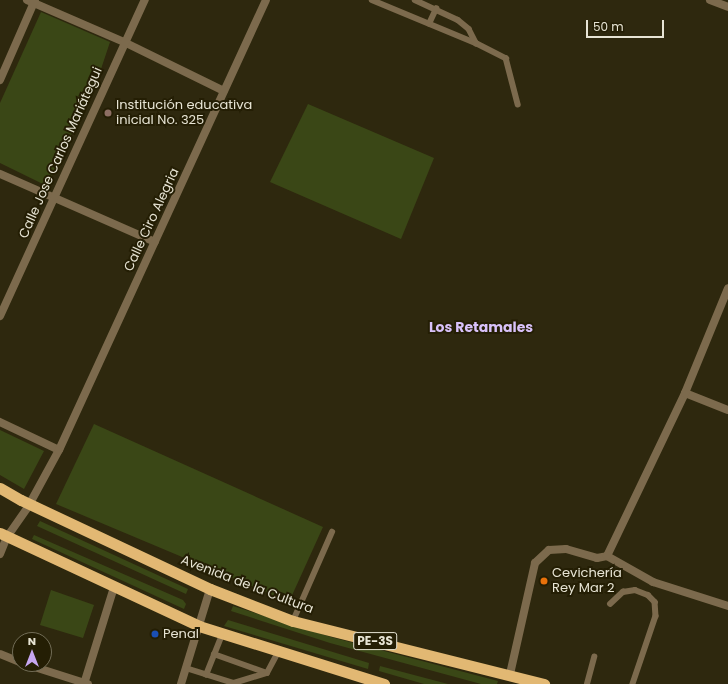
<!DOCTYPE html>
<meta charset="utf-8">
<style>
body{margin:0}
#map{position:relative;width:728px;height:684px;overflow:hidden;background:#2e280e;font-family:Poppins,sans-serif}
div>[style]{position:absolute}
.green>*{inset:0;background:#3a4716}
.service>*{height:5.5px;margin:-2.75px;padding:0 2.75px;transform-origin:2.75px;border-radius:2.75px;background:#7c6a4d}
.minor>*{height:8px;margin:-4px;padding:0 4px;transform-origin:4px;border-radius:4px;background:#7c6a4d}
.tertiary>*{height:8px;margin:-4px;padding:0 4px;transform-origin:4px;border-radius:4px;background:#7c6a4d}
.trunk>*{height:11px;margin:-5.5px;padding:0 5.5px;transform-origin:5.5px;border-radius:5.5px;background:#e2b873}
.dots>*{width:11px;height:11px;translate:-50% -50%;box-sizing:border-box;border:2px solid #241e04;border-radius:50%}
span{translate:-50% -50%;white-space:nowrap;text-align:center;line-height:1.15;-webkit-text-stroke:4px #241e04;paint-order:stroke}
.shield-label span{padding:1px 3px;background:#241e04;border:1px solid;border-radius:3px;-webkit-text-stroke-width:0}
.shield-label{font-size:12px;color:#e7e4d4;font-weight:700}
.poi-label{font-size:13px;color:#e7e4d4}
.left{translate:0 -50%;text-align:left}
.street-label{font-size:13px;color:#e7e4d4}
.neighbourhood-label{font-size:14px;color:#d8c1f9;font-weight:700}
.north{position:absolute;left:12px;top:632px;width:40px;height:40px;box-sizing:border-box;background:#241e04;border:1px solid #726d57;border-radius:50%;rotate:0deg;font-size:11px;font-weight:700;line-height:16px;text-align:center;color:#e7e4d4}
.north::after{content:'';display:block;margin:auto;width:14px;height:18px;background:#c6a6f0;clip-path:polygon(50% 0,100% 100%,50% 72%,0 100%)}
.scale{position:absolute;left:586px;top:20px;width:78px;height:18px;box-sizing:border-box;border:2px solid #e7e4d4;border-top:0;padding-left:5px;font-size:12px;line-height:14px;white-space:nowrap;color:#e7e4d4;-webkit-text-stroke:3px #241e04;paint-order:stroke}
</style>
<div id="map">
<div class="green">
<div style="clip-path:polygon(41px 12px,110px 42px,99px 75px,47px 186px,0 163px,0 103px)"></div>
<div style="clip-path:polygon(308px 104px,434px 158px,401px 239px,270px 182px)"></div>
<div style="clip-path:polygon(94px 424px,323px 527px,289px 602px,56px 504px)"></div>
<div style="clip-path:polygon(0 430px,44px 451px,24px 489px,0 475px)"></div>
<div style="clip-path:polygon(40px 521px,188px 589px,186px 594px,37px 526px)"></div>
<div style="clip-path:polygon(34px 535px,183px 600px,186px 604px,184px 609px,32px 539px)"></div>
<div style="clip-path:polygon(51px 590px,94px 605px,83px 638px,40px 625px)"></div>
<div style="clip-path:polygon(233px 606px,331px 637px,498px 681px,497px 684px,481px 684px,330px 643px,231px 611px)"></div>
<div style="clip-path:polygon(228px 620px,369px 663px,368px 669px,224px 626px)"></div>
<div style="clip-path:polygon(380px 666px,448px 684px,424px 684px,379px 671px)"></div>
</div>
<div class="service">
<div style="left:372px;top:0;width:113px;rotate:22.5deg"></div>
<div style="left:415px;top:0;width:47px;rotate:24.9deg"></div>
<div style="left:458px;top:20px;width:14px;rotate:39deg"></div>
<div style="left:469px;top:29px;width:16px;rotate:63deg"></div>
<div style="left:476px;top:43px;width:34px;rotate:27deg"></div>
<div style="left:506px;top:58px;width:48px;rotate:75.4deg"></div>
<div style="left:429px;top:24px;width:17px;rotate:-65deg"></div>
<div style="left:610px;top:604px;width:18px;rotate:-43deg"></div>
<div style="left:623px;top:592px;width:12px;rotate:-9deg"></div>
<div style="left:635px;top:590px;width:14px;rotate:21deg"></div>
<div style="left:648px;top:595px;width:10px;rotate:45deg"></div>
<div style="left:655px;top:602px;width:14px;rotate:86deg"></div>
<div style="left:656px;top:616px;width:72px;rotate:108.7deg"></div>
<div style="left:293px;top:621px;width:97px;rotate:-66.3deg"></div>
<div style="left:214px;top:654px;width:56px;rotate:19.7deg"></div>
<div style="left:186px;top:668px;width:50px;rotate:17.4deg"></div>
<div style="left:234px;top:683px;width:34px;rotate:-17deg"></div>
<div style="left:267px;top:673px;width:24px;rotate:-62deg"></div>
<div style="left:206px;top:675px;width:43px;rotate:-68.2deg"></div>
<div style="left:587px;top:684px;width:28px;rotate:-75deg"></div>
</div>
<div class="minor">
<div style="left:27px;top:0;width:106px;rotate:23.4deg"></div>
<div style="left:124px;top:42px;width:111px;rotate:26.1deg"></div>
<div style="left:0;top:80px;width:87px;rotate:-66.4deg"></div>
<div style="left:0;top:174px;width:169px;rotate:23.7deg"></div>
<div style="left:0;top:316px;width:348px;rotate:-65.4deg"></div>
<div style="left:685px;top:393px;width:46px;rotate:21.6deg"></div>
<div style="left:0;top:422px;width:65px;rotate:25.4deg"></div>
<div style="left:29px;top:505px;width:63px;rotate:-61.4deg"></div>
<div style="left:59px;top:450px;width:495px;rotate:-65.3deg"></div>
<div style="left:607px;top:556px;width:53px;rotate:29.5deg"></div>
<div style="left:653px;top:582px;width:79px;rotate:17.7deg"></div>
<div style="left:0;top:654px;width:22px;rotate:22deg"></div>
<div style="left:25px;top:664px;width:66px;rotate:17.6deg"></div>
<div style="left:510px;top:674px;width:114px;rotate:-77.3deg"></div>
<div style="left:535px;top:563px;width:19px;rotate:-43deg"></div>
<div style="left:549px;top:550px;width:17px;rotate:-3deg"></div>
<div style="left:566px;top:549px;width:32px;rotate:16deg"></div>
<div style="left:597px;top:558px;width:10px;rotate:-11deg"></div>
<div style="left:607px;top:556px;width:181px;rotate:-64.4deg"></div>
<div style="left:685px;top:393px;width:113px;rotate:-67.7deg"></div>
<div style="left:84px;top:684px;width:102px;rotate:-72.8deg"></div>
<div style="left:181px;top:684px;width:99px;rotate:-73deg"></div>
</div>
<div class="tertiary">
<div style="left:710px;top:0;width:19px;rotate:21deg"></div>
<div style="left:0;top:554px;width:18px;rotate:-68deg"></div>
<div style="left:7px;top:537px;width:39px;rotate:-55deg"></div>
</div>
<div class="trunk">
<div style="left:0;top:488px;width:24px;rotate:30deg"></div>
<div style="left:21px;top:500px;width:209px;rotate:25.2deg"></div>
<div style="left:210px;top:589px;width:89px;rotate:21.1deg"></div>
<div style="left:293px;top:621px;width:259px;rotate:14.1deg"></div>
<div style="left:0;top:533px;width:220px;rotate:25deg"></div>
<div style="left:199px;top:626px;width:194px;rotate:17.4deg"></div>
</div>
<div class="dots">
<div style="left:108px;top:113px;background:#8d6e63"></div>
<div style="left:544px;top:581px;background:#e8710a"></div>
<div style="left:155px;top:634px;background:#1a4fb4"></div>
</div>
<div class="shield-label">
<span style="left:375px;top:641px">PE-3S</span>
</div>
<div class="poi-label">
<span class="left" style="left:116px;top:113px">Institución educativa<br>inicial No. 325</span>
<span class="left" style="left:552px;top:581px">Cevichería<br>Rey Mar 2</span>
<span class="left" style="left:163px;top:634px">Penal</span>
</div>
<div class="street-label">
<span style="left:61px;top:153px;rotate:-66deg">Calle Jose Carlos Mariátegui</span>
<span style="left:152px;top:220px;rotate:-65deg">Calle Ciro Alegria</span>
<span style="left:247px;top:585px;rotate:21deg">Avenida de la Cultura</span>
</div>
<div class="neighbourhood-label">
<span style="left:481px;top:327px">Los Retamales</span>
</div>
<div class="north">N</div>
<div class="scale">50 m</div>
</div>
